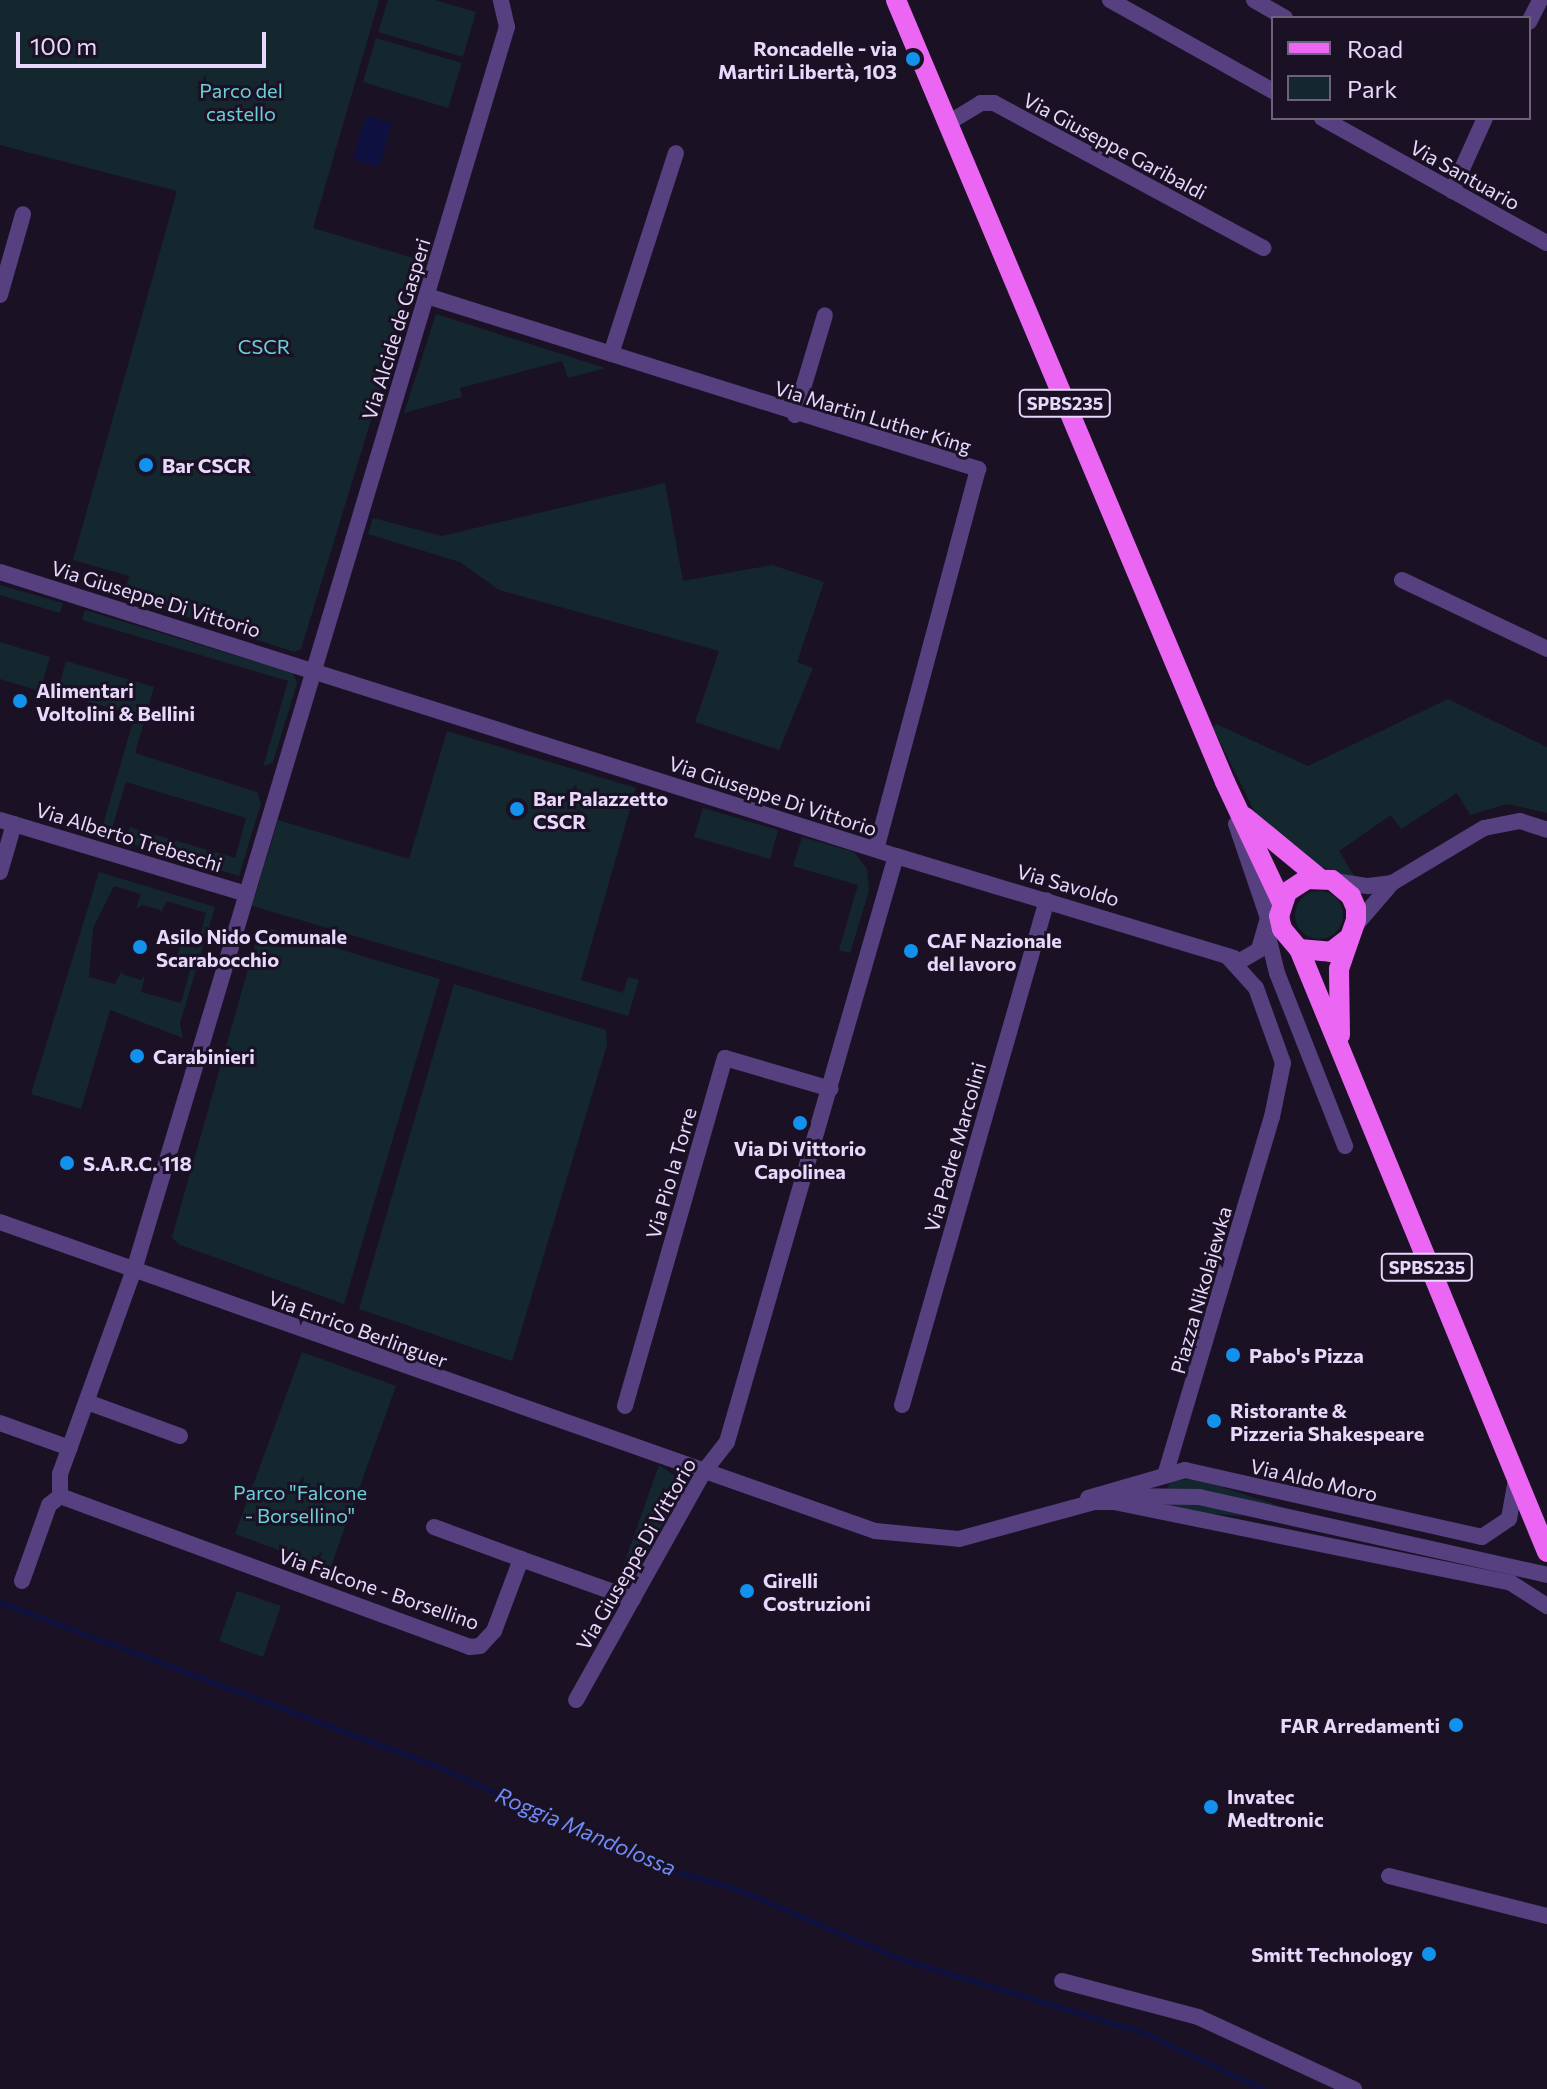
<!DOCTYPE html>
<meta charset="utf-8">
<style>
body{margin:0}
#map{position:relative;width:1547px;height:2089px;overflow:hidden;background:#1b1125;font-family:Commissioner,sans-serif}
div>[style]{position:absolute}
.green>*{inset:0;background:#14272e}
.round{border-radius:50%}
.water>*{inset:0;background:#0e1140}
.stream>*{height:5px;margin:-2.5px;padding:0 2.5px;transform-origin:2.5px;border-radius:2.5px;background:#0e1140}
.minor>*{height:16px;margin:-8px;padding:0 8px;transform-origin:8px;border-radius:8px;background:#564080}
.tertiary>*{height:16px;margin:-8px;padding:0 8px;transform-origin:8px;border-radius:8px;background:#564080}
.primary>*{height:20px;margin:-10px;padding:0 10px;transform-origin:10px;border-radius:10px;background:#eb67f3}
.dots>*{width:22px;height:22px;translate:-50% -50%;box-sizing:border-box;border:4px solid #1b1125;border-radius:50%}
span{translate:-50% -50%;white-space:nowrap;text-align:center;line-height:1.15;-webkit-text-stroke:6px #1b1125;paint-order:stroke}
.shield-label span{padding:2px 6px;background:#1b1125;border:2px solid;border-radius:6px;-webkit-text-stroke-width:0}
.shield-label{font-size:18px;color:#e7d8fc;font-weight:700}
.poi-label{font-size:20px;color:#e7d8fc;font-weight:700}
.right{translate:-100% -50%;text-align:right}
.left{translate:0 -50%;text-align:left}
.park-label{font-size:20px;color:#69d0d7}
.street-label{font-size:20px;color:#e7d8fc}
.water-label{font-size:22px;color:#6e8bf4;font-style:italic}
.legend{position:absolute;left:1271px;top:16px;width:260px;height:104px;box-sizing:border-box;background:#1b1125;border:2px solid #6d617b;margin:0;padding:10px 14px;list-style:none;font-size:24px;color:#e7d8fc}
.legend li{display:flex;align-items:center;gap:16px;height:40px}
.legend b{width:40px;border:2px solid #6d617b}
.scale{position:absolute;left:16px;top:32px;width:250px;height:36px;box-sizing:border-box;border:4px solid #e7d8fc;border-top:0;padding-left:10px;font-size:24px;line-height:28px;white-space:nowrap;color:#e7d8fc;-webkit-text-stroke:6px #1b1125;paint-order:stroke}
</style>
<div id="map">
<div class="green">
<div style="clip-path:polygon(0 0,379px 0,313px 228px,420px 260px,301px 649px,294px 652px,142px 602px,145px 592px,126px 587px,129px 576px,73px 560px,177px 191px,0 145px)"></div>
<div style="clip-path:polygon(388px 0,435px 0,476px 12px,463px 57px,378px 32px)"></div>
<div style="clip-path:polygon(376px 38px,462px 63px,448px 108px,363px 82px)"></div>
<div style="clip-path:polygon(436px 314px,605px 368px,568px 378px,562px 361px,460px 388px,462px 397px,404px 413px)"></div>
<div style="clip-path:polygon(665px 483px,683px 581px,772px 565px,824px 582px,797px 662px,813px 668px,779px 750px,695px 722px,719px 651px,499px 590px,460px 562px,368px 534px,373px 518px,442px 536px)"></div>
<div style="clip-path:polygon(0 585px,63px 603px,60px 613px,0 595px)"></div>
<div style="clip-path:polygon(85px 610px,293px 673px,297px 683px,273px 762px,263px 767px,288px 681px,82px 620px)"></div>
<div style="clip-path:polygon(0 642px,50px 657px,40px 691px,0 679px)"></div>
<div style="clip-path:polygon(66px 661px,154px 687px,135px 753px,257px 792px,261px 803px,239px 876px,135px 845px,128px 833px,130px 827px,235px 858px,246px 818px,126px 782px,109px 838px,100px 835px,135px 715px,57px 693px)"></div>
<div style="clip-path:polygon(1448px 699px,1547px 747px,1547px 813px,1507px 804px,1470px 815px,1457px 793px,1401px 829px,1391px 815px,1339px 851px,1356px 879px,1311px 863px,1262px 826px,1213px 728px,1216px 724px,1308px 766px)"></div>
<div style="clip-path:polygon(447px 731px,636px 788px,581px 980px,623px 993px,628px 977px,639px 980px,628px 1016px,252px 906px,278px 820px,409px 859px)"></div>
<div style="clip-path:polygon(703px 808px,778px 830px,770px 859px,694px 837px)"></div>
<div style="clip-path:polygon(802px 837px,854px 852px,867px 869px,869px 891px,850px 953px,839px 950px,858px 885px,793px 866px)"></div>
<div style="clip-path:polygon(evenodd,99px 872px,215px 907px,180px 1023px,183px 1038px,110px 1010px,81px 1109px,31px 1094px,99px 872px,114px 886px,141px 894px,136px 909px,142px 905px,161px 910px,159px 916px,167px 901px,206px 913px,197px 948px,181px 944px,175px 962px,191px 967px,181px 1003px,141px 992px,145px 975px,141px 980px,122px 974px,123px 968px,115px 984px,89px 977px,93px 928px,114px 886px)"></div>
<div class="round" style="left:1295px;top:891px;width:48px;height:48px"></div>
<div style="clip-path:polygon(268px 928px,440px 979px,344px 1304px,178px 1244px,172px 1237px,258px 934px)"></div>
<div style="clip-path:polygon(454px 984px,606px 1030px,607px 1045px,512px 1361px,359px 1309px)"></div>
<div style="clip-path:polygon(302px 1352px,396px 1386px,330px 1569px,235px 1534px)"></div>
<div style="clip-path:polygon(659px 1465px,674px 1475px,678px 1497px,639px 1567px,629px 1577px,619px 1578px)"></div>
<div style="clip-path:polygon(1188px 1479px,1219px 1486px,1283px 1507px,1167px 1489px,1170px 1481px)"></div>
<div style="clip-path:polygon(1165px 1501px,1195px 1503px,1256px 1517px,1189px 1512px,1167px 1508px)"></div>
<div style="clip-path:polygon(237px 1591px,281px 1606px,263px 1657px,219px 1641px)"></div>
</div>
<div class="water">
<div style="clip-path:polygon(366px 115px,392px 123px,379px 167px,353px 159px)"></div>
</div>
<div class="stream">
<div style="left:0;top:1602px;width:467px;rotate:20.6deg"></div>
<div style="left:437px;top:1766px;width:241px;rotate:24.5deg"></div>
<div style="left:656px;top:1866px;width:84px;rotate:15.9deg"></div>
<div style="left:737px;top:1889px;width:175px;rotate:23.2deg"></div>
<div style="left:898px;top:1958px;width:258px;rotate:16.9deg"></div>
<div style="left:1145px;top:2033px;width:131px;rotate:25.4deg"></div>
</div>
<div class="minor">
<div style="left:1254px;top:0;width:36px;rotate:30deg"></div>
<div style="left:1529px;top:22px;width:25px;rotate:-63deg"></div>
<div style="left:948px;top:123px;width:39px;rotate:-31deg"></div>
<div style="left:981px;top:103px;width:13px"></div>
<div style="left:994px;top:103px;width:306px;rotate:28.3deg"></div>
<div style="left:1452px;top:191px;width:80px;rotate:-65.7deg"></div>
<div style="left:0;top:295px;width:84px;rotate:-74.1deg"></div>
<div style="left:427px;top:296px;width:578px;rotate:17.43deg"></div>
<div style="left:978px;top:469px;width:393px;rotate:105deg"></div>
<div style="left:611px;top:354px;width:211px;rotate:-72.1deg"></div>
<div style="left:795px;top:415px;width:104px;rotate:-73.3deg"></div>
<div style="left:0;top:572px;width:940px;rotate:17.59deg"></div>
<div style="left:896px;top:856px;width:610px;rotate:106.09deg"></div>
<div style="left:727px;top:1442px;width:39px;rotate:128deg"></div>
<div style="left:703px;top:1473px;width:260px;rotate:119.2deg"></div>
<div style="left:1402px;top:580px;width:161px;rotate:25.4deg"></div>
<div style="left:0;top:820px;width:257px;rotate:16.7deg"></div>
<div style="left:1236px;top:824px;width:99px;rotate:71.2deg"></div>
<div style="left:1268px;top:918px;width:33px;rotate:106deg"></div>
<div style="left:1259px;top:950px;width:20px;rotate:150deg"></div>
<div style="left:896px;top:856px;width:353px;rotate:16.8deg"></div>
<div style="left:0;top:872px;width:50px;rotate:-73.7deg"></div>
<div style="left:1335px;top:881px;width:33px;rotate:9deg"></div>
<div style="left:1368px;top:886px;width:23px;rotate:-7deg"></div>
<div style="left:1355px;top:926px;width:57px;rotate:-49.3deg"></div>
<div style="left:1392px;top:883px;width:107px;rotate:-30.9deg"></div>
<div style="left:1484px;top:828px;width:37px;rotate:-11deg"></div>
<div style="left:1520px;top:821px;width:28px;rotate:18deg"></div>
<div style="left:1267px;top:932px;width:42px;rotate:76.3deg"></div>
<div style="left:1277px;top:973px;width:186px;rotate:68.5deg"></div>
<div style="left:87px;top:1402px;width:99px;rotate:20.1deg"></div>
<div style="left:902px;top:1405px;width:525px;rotate:-73.98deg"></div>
<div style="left:625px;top:1406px;width:362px;rotate:-74deg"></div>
<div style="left:725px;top:1058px;width:110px;rotate:16.3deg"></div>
<div style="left:0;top:1423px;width:74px;rotate:19.7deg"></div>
<div style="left:1166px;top:1472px;width:370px;rotate:-73.4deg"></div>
<div style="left:1272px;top:1117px;width:55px;rotate:-78.5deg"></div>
<div style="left:1283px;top:1063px;width:80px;rotate:-109.8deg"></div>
<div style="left:1256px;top:988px;width:43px;rotate:-132.2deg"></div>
<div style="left:60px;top:1496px;width:437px;rotate:20.2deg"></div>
<div style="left:470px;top:1647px;width:10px;rotate:-6deg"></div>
<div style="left:480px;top:1646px;width:21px;rotate:-47deg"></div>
<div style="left:494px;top:1631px;width:77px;rotate:-69.4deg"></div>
<div style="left:521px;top:1559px;width:119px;rotate:19.7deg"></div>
<div style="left:434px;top:1527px;width:93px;rotate:20.2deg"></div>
<div style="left:22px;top:1581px;width:81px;rotate:-70.4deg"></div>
<div style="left:49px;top:1505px;width:14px;rotate:-39deg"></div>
<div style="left:60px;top:1496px;width:22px;rotate:-90deg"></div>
<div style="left:60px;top:1474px;width:217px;rotate:-70.1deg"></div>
<div style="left:134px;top:1270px;width:1298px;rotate:-73.3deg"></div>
<div style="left:507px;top:27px;width:28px;rotate:-103deg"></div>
<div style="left:1389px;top:1876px;width:163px;rotate:14.2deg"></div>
<div style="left:1062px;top:1981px;width:141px;rotate:14.8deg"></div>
<div style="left:1198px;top:2017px;width:172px;rotate:24.8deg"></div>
</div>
<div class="tertiary">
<div style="left:1110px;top:0;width:187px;rotate:29.2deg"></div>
<div style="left:1322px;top:118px;width:257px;rotate:29.1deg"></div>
<div style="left:0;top:1222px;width:928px;rotate:19.45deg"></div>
<div style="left:875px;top:1531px;width:84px;rotate:5.4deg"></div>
<div style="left:959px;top:1539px;width:140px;rotate:-15.3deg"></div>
<div style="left:1094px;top:1502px;width:20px"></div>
<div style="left:1114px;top:1502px;width:405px;rotate:11.5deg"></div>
<div style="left:1511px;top:1583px;width:43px;rotate:32.6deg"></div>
<div style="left:1118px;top:1496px;width:81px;rotate:0.7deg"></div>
<div style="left:1199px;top:1497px;width:357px;rotate:12.6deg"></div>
<div style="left:1088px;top:1498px;width:101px;rotate:-16.1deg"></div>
<div style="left:1185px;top:1470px;width:304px;rotate:12.7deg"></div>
<div style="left:1482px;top:1537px;width:32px;rotate:-34deg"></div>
<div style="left:1509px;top:1519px;width:41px;rotate:-80.1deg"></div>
</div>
<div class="primary">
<div style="left:896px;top:0;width:848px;rotate:67.18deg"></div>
<div style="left:1225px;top:782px;width:134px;rotate:64.8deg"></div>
<div style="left:1245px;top:817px;width:94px;rotate:39.4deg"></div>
<div style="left:1299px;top:949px;width:652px;rotate:67.64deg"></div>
<div style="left:1340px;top:1035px;width:66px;rotate:-90.9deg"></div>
<div style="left:1339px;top:969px;width:52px;rotate:-70.9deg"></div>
<div style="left:1356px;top:920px;width:12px;rotate:-90deg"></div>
<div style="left:1356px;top:908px;width:13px;rotate:-113deg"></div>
<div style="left:1351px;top:896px;width:25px;rotate:-140deg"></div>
<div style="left:1332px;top:880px;width:25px;rotate:-178deg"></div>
<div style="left:1307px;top:879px;width:24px;rotate:147deg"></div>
<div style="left:1287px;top:892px;width:25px;rotate:108deg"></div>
<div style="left:1279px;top:916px;width:13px;rotate:77deg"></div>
<div style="left:1282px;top:929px;width:26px;rotate:50deg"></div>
<div style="left:1299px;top:949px;width:32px;rotate:5deg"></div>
<div style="left:1331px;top:952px;width:23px;rotate:-38deg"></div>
</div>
<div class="dots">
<div style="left:913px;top:59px;background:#1392ed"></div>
<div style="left:146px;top:465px;background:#1392ed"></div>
<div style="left:20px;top:701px;background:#1392ed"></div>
<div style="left:517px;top:809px;background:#1392ed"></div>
<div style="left:140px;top:947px;background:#1392ed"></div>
<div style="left:911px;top:951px;background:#1392ed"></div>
<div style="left:137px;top:1056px;background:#1392ed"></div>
<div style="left:800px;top:1123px;background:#1392ed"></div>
<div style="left:67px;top:1163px;background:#1392ed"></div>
<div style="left:1233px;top:1355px;background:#1392ed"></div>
<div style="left:1214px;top:1421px;background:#1392ed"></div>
<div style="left:747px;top:1591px;background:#1392ed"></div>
<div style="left:1456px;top:1725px;background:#1392ed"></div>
<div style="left:1211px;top:1807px;background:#1392ed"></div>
<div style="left:1429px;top:1954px;background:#1392ed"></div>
</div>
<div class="shield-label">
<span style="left:1065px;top:403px">SPBS235</span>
<span style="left:1427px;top:1267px">SPBS235</span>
</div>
<div class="poi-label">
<span class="right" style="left:897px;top:60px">Roncadelle - via<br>Martiri Libertà, 103</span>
<span class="left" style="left:162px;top:465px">Bar CSCR</span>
<span class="left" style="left:36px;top:702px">Alimentari<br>Voltolini &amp; Bellini</span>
<span class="left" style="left:533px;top:810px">Bar Palazzetto<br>CSCR</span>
<span class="left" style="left:156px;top:948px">Asilo Nido Comunale<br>Scarabocchio</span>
<span class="left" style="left:927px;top:952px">CAF Nazionale<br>del lavoro</span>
<span class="left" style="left:153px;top:1056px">Carabinieri</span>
<span style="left:800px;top:1160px">Via Di Vittorio<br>Capolinea</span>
<span class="left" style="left:83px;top:1163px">S.A.R.C. 118</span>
<span class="left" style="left:1249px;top:1355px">Pabo's Pizza</span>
<span class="left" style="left:1230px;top:1422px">Ristorante &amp;<br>Pizzeria Shakespeare</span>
<span class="left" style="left:763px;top:1592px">Girelli<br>Costruzioni</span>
<span class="right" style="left:1440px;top:1725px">FAR Arredamenti</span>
<span class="left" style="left:1227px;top:1808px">Invatec<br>Medtronic</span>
<span class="right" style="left:1413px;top:1954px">Smitt Technology</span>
</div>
<div class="park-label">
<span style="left:241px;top:102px">Parco del<br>castello</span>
<span style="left:264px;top:346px">CSCR</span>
<span style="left:300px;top:1504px">Parco "Falcone<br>- Borsellino"</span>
</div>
<div class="street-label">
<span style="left:1115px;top:146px;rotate:28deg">Via Giuseppe Garibaldi</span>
<span style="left:1465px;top:175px;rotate:29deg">Via Santuario</span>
<span style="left:396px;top:329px;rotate:-73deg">Via Alcide de Gasperi</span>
<span style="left:873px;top:417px;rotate:17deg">Via Martin Luther King</span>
<span style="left:156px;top:599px;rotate:17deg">Via Giuseppe Di Vittorio</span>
<span style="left:773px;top:796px;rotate:18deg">Via Giuseppe Di Vittorio</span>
<span style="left:129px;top:837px;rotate:17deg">Via Alberto Trebeschi</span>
<span style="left:1068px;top:885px;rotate:16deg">Via Savoldo</span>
<span style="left:955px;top:1147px;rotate:-74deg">Via Padre Marcolini</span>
<span style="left:671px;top:1173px;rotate:-74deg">Via Pio la Torre</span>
<span style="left:1201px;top:1290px;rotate:-74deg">Piazza Nikolajewka</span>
<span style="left:358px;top:1329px;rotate:20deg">Via Enrico Berlinguer</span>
<span style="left:1314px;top:1480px;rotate:13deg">Via Aldo Moro</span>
<span style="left:636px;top:1554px;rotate:-60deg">Via Giuseppe Di Vittorio</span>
<span style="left:379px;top:1589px;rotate:19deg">Via Falcone - Borsellino</span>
</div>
<div class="water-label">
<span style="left:586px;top:1831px;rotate:23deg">Roggia Mandolossa</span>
</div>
<ul class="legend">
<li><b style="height:10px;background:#eb67f3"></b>Road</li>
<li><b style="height:22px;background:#14272e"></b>Park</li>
</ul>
<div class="scale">100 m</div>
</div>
